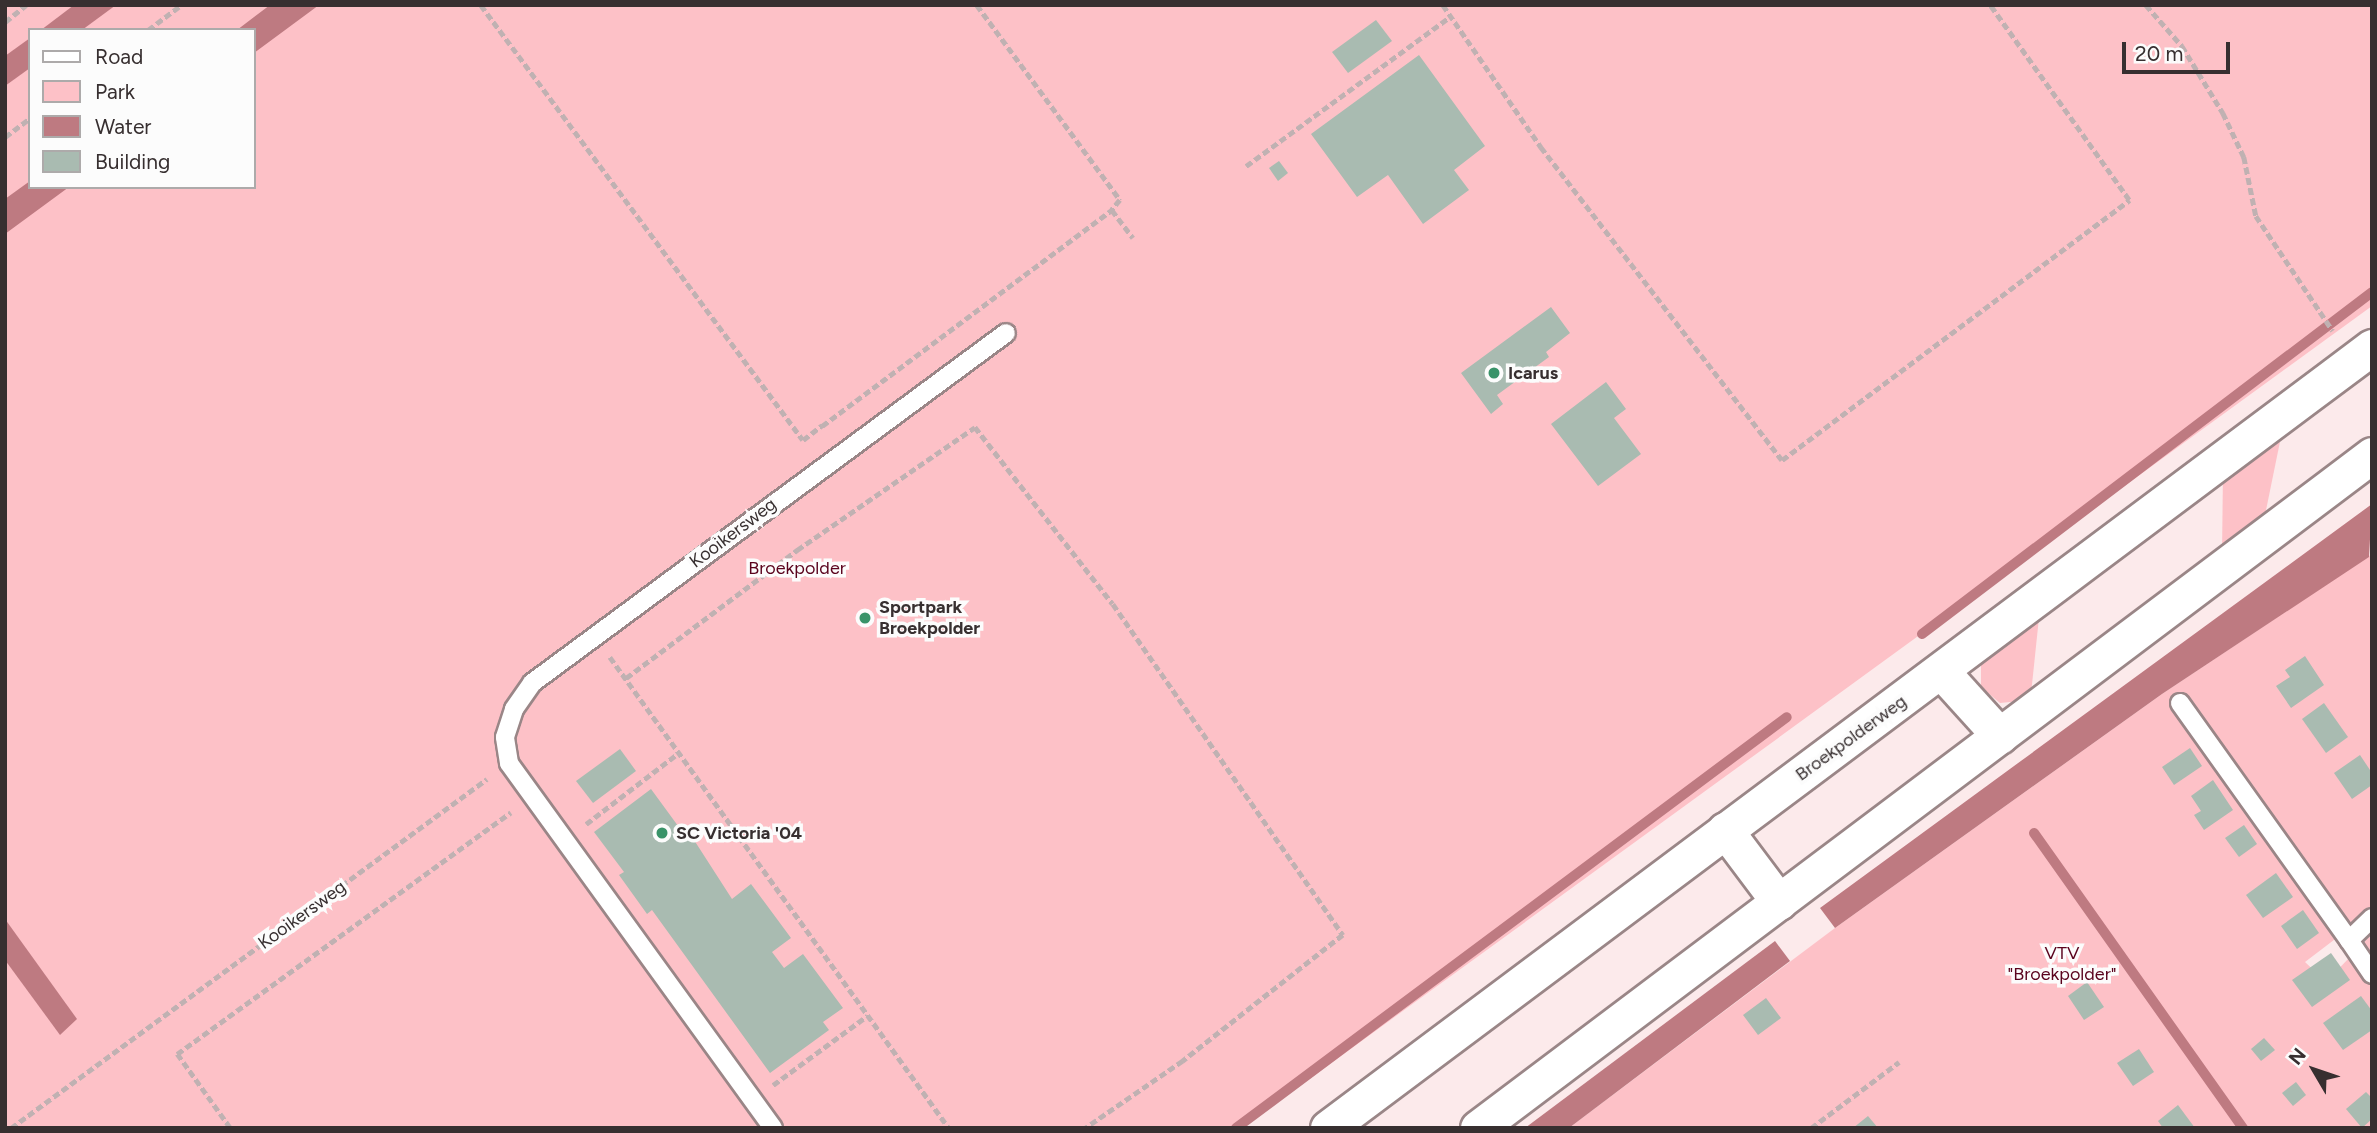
<!DOCTYPE html>
<style>
body{margin:0}
#map{position:relative;width:2377px;height:1133px;overflow:hidden;background:#fceaeb;font-family:Figtree,sans-serif}
div>[style]{position:absolute}
.green>*{inset:0;background:#fdc1c7}
.water>*{inset:0;background:#be7a81}
.stream>*{height:10px;margin:-5px;padding:0 5px;transform-origin:5px;border-radius:5px;background:#be7a81}
.building>*{inset:0;background:#a9bbb1}
.path>*{height:4.5px;margin-top:-2.25px;transform-origin:0;background:repeating-linear-gradient(90deg,#c0b1b2 0 7px,transparent 0 10.5px)}
.roads{filter:drop-shadow(2px 0 #9a8687) drop-shadow(-2px 0 #9a8687) drop-shadow(0 2px #9a8687) drop-shadow(0 -2px #9a8687)}
.service>*{height:18px;margin:-9px;padding:0 9px;transform-origin:9px;border-radius:9px;background:#fff}
.minor>*{height:35px;margin:-17.5px;padding:0 17.5px;transform-origin:17.5px;border-radius:17.5px;background:#fff}
.dots>*{width:19px;height:19px;translate:-50% -50%;box-sizing:border-box;border:4px solid #fcfcfc;border-radius:50%}
span{translate:-50% -50%;white-space:nowrap;text-align:center;line-height:1.15;-webkit-text-stroke:7px #fcfcfc;paint-order:stroke}
.poi-label{font-size:18px;color:#372f30;font-weight:700}
.left{translate:0 -50%;text-align:left}
.street-label{font-size:18px;color:#372f30}
.park-label{font-size:18px;color:#5a031d}
.frame{position:absolute;inset:0;border:7px solid #372f30;pointer-events:none}
.legend{position:absolute;left:28px;top:28px;width:228px;height:161px;box-sizing:border-box;background:#fcfcfc;border:2px solid #adaaaa;margin:0;padding:9px 12px;list-style:none;font-size:21px;color:#372f30}
.legend li{display:flex;align-items:center;gap:14px;height:35px}
.legend b{width:35px;border:2px solid #adaaaa}
.north{position:absolute;left:2279px;top:1035px;width:70px;height:70px;-webkit-text-stroke:5px #fcfcfc;paint-order:stroke;rotate:309deg;font-size:19px;font-weight:700;line-height:28px;text-align:center;color:#372f30}
.north::after{content:'';display:block;margin:auto;width:24px;height:32px;background:#372f30;clip-path:polygon(50% 0,100% 100%,50% 72%,0 100%)}
.scale{position:absolute;left:2122px;top:42px;width:108px;height:32px;box-sizing:border-box;border:4px solid #372f30;border-top:0;padding-left:9px;font-size:21px;line-height:24px;white-space:nowrap;color:#372f30;-webkit-text-stroke:5px #fcfcfc;paint-order:stroke}
</style>
<div id="map">
<div class="green">
<div style="clip-path:polygon(evenodd,5px 5px,2372px 5px,2372px 306px,1242px 1128px,5px 1128px,5px 5px,30px 30px,254px 30px,254px 187px,30px 187px,30px 30px)"></div>
<div style="clip-path:polygon(2283px 427px,2263px 525px,2222px 555px,2223px 472px)"></div>
<div style="clip-path:polygon(2372px 554px,2372px 911px,2305px 962px,2326px 982px,2372px 934px,2372px 1128px,1569px 1128px,1835px 928px,2162px 694px)"></div>
<div style="clip-path:polygon(2040px 608px,2031px 694px,2020px 701px,2000px 703px,1981px 687px,1981px 656px)"></div>
</div>
<div class="water">
<div style="clip-path:polygon(74px 5px,116px 5px,82px 30px,41px 30px)"></div>
<div style="clip-path:polygon(270px 5px,319px 5px,254px 53px,254px 30px,237px 30px)"></div>
<div style="clip-path:polygon(30px 38px,30px 68px,5px 86px,5px 56px)"></div>
<div style="clip-path:polygon(30px 181px,30px 187px,69px 187px,5px 234px,5px 199px)"></div>
<div style="clip-path:polygon(2372px 504px,2369px 557px,2162px 694px,1835px 928px,1820px 908px)"></div>
<div style="clip-path:polygon(5px 919px,77px 1019px,60px 1035px,5px 960px)"></div>
<div style="clip-path:polygon(1775px 941px,1790px 961px,1569px 1128px,1525px 1128px)"></div>
</div>
<div class="stream">
<div style="left:1922px;top:634px;width:565px;rotate:-37.23deg"></div>
<div style="left:2034px;top:833px;width:362px;rotate:54.7deg"></div>
<div style="left:1236px;top:1128px;width:687px;rotate:-36.72deg"></div>
</div>
<div class="building">
<div style="clip-path:polygon(1376px 20px,1392px 41px,1348px 73px,1332px 52px)"></div>
<div style="clip-path:polygon(1419px 55px,1485px 146px,1454px 170px,1469px 190px,1423px 224px,1388px 175px,1357px 197px,1311px 134px)"></div>
<div style="clip-path:polygon(1279px 161px,1288px 173px,1278px 181px,1269px 168px)"></div>
<div style="clip-path:polygon(1551px 307px,1570px 333px,1546px 352px,1549px 357px,1497px 395px,1503px 404px,1491px 414px,1461px 373px)"></div>
<div style="clip-path:polygon(1606px 382px,1626px 409px,1614px 418px,1641px 454px,1598px 486px,1551px 424px)"></div>
<div style="clip-path:polygon(2305px 656px,2324px 685px,2291px 708px,2276px 686px,2290px 677px,2285px 670px)"></div>
<div style="clip-path:polygon(2324px 703px,2348px 737px,2326px 753px,2302px 719px)"></div>
<div style="clip-path:polygon(2190px 748px,2202px 766px,2174px 785px,2162px 767px)"></div>
<div style="clip-path:polygon(620px 749px,636px 771px,593px 803px,576px 781px)"></div>
<div style="clip-path:polygon(2360px 755px,2372px 773px,2372px 785px,2352px 799px,2334px 773px)"></div>
<div style="clip-path:polygon(2213px 780px,2233px 810px,2204px 830px,2194px 815px,2201px 811px,2191px 796px)"></div>
<div style="clip-path:polygon(651px 789px,681px 830px,685px 826px,732px 899px,751px 884px,791px 938px,772px 952px,784px 968px,803px 954px,843px 1008px,823px 1022px,829px 1030px,770px 1073px,652px 910px,647px 914px,619px 875px,624px 872px,594px 832px)"></div>
<div style="clip-path:polygon(2244px 825px,2257px 844px,2239px 857px,2225px 838px)"></div>
<div style="clip-path:polygon(2276px 873px,2293px 897px,2263px 918px,2246px 895px)"></div>
<div style="clip-path:polygon(2303px 910px,2319px 933px,2297px 949px,2281px 926px)"></div>
<div style="clip-path:polygon(2331px 953px,2350px 980px,2312px 1007px,2292px 980px)"></div>
<div style="clip-path:polygon(2087px 982px,2104px 1007px,2084px 1020px,2068px 996px)"></div>
<div style="clip-path:polygon(2361px 996px,2372px 1011px,2372px 1030px,2343px 1050px,2323px 1023px)"></div>
<div style="clip-path:polygon(1766px 998px,1781px 1018px,1758px 1035px,1743px 1015px)"></div>
<div style="clip-path:polygon(2264px 1038px,2275px 1050px,2261px 1061px,2251px 1049px)"></div>
<div style="clip-path:polygon(2139px 1049px,2154px 1072px,2133px 1086px,2117px 1063px)"></div>
<div style="clip-path:polygon(2296px 1082px,2306px 1095px,2293px 1106px,2282px 1093px)"></div>
<div style="clip-path:polygon(2366px 1092px,2372px 1098px,2372px 1119px,2362px 1128px,2346px 1109px)"></div>
<div style="clip-path:polygon(2178px 1105px,2195px 1128px,2163px 1128px,2158px 1121px)"></div>
<div style="clip-path:polygon(1868px 1116px,1878px 1128px,1853px 1128px)"></div>
</div>
<div class="path">
<div style="left:481px;top:5px;width:541px;rotate:53.49deg"></div>
<div style="left:803px;top:440px;width:24px;rotate:-38deg"></div>
<div style="left:977px;top:5px;width:242px;rotate:53.7deg"></div>
<div style="left:1120px;top:200px;width:13px;rotate:129deg"></div>
<div style="left:1443px;top:5px;width:173px;rotate:55.4deg"></div>
<div style="left:1541px;top:147px;width:395px;rotate:52.4deg"></div>
<div style="left:1782px;top:460px;width:434px;rotate:-36.8deg"></div>
<div style="left:2129px;top:200px;width:239px;rotate:-125.5deg"></div>
<div style="left:2146px;top:5px;width:55px;rotate:48.7deg"></div>
<div style="left:2182px;top:46px;width:79px;rotate:58.5deg"></div>
<div style="left:2223px;top:113px;width:49px;rotate:64.5deg"></div>
<div style="left:2244px;top:157px;width:60px;rotate:78.5deg"></div>
<div style="left:2256px;top:216px;width:138px;rotate:56.2deg"></div>
<div style="left:5px;top:22px;width:27px;rotate:-39deg"></div>
<div style="left:148px;top:30px;width:41px;rotate:-37.1deg"></div>
<div style="left:5px;top:137px;width:31px;rotate:-37deg"></div>
<div style="left:1246px;top:166px;width:254px;rotate:-36.2deg"></div>
<div style="left:822px;top:426px;width:362px;rotate:-36.7deg"></div>
<div style="left:1112px;top:210px;width:35px;rotate:53deg"></div>
<div style="left:610px;top:657px;width:580px;rotate:54.26deg"></div>
<div style="left:626px;top:678px;width:214px;rotate:-36.8deg"></div>
<div style="left:797px;top:550px;width:216px;rotate:-34.6deg"></div>
<div style="left:975px;top:427px;width:224px;rotate:52.1deg"></div>
<div style="left:1113px;top:604px;width:403px;rotate:55.2deg"></div>
<div style="left:1343px;top:935px;width:204px;rotate:141.8deg"></div>
<div style="left:1183px;top:1061px;width:118px;rotate:145.4deg"></div>
<div style="left:586px;top:824px;width:118px;rotate:-37.5deg"></div>
<div style="left:773px;top:1085px;width:117px;rotate:-36.3deg"></div>
<div style="left:11px;top:1128px;width:590px;rotate:-36.25deg"></div>
<div style="left:230px;top:1128px;width:91px;rotate:-125.6deg"></div>
<div style="left:177px;top:1054px;width:412px;rotate:-35.9deg"></div>
<div style="left:1811px;top:1128px;width:110px;rotate:-36.9deg"></div>
</div>
<div class="roads">
<div class="service">
<div style="left:2180px;top:703px;width:291px;rotate:54.5deg"></div>
<div style="left:2372px;top:918px;width:32px;rotate:136deg"></div>
<div style="left:2349px;top:940px;width:41px;rotate:55.9deg"></div>
<div style="left:773px;top:1128px;width:450px;rotate:-125.9deg"></div>
<div style="left:509px;top:763px;width:26px;rotate:-99deg"></div>
<div style="left:505px;top:737px;width:29px;rotate:-72deg"></div>
<div style="left:514px;top:709px;width:32px;rotate:-55deg"></div>
<div style="left:532px;top:683px;width:589px;rotate:-36.44deg"></div>
</div>
<div class="minor">
<div style="left:1942px;top:672px;width:86px;rotate:47.8deg"></div>
<div style="left:1725px;top:830px;width:90px;rotate:53.1deg"></div>
<div style="left:1328px;top:1128px;width:1304px;rotate:-36.8deg"></div>
<div style="left:1478px;top:1128px;width:1119px;rotate:-36.97deg"></div>
</div>
</div>
<div class="dots">
<div style="left:1494px;top:373px;background:#399369"></div>
<div style="left:865px;top:618px;background:#399369"></div>
<div style="left:662px;top:833px;background:#399369"></div>
</div>
<div class="poi-label">
<span class="left" style="left:1508px;top:373px">Icarus</span>
<span class="left" style="left:879px;top:618px">Sportpark<br>Broekpolder</span>
<span class="left" style="left:676px;top:833px">SC Victoria '04</span>
</div>
<div class="street-label">
<span style="left:733px;top:533px;rotate:-37deg">Kooikersweg</span>
<span style="left:1851px;top:738px;rotate:-36deg">Broekpolderweg</span>
<span style="left:302px;top:915px;rotate:-36deg">Kooikersweg</span>
</div>
<div class="park-label">
<span style="left:797px;top:568px">Broekpolder</span>
<span style="left:2062px;top:964px">VTV<br>"Broekpolder"</span>
</div>
<div class="frame"></div>
<ul class="legend">
<li><b style="height:9px;background:#fff"></b>Road</li>
<li><b style="height:19px;background:#fdc1c7"></b>Park</li>
<li><b style="height:19px;background:#be7a81"></b>Water</li>
<li><b style="height:19px;background:#a9bbb1"></b>Building</li>
</ul>
<div class="north">N</div>
<div class="scale">20 m</div>
</div>
